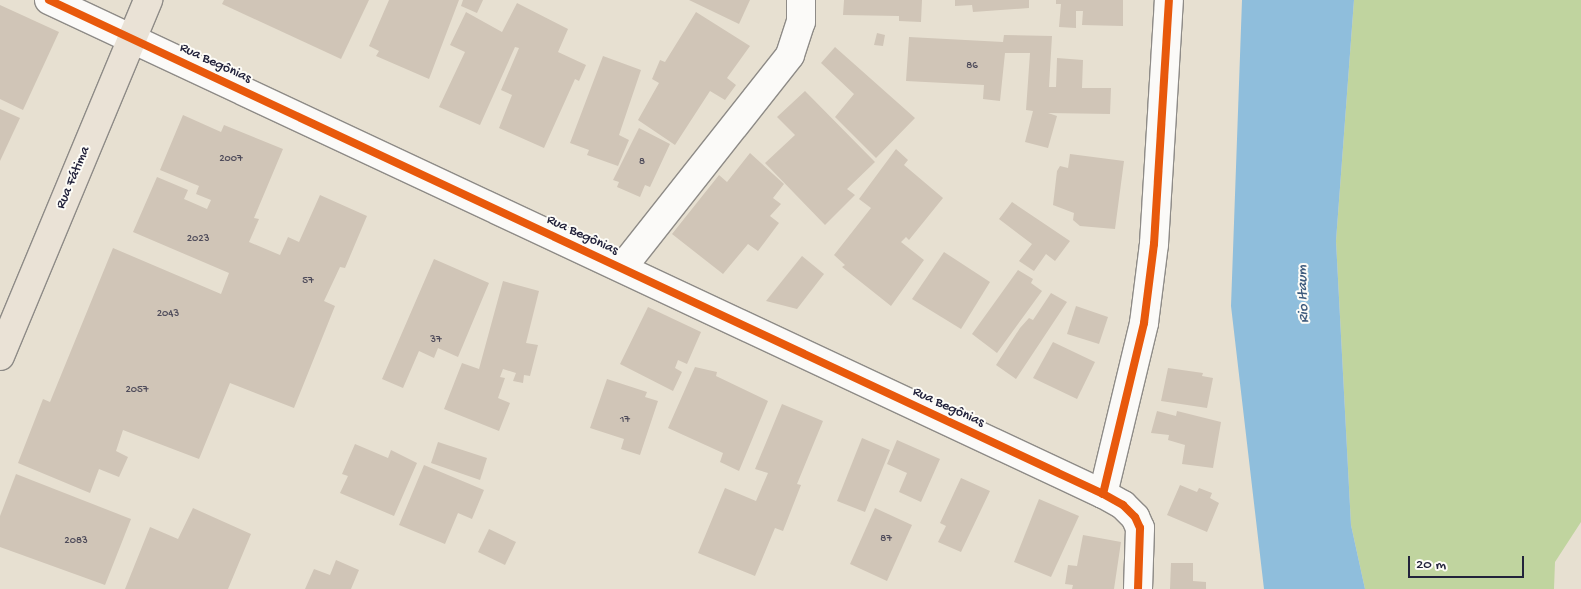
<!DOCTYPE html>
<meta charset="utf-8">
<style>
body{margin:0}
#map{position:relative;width:1581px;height:589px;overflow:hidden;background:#e7e0d1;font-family:"Gochi Hand",sans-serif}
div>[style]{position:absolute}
.green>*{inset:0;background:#c0d49f}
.water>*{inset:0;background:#8fbedc}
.building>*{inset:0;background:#d0c5b7}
.roads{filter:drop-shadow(1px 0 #8e8b87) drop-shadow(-1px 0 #8e8b87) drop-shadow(0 1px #8e8b87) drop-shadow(0 -1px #8e8b87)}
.minor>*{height:28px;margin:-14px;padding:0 14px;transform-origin:14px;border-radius:14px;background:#fbfaf8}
.major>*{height:28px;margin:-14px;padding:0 14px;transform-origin:14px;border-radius:14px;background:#eae2d6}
.cycleway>*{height:8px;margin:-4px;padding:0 4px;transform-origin:4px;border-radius:4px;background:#e8590c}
span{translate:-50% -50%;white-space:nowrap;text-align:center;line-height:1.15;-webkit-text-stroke:4px #fdfcf7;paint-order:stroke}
.number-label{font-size:11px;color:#4e4b5a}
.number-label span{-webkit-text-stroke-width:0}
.street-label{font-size:14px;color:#22223b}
.water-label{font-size:15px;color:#3e5b7d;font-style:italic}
.scale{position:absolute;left:1408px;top:556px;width:116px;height:22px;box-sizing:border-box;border:2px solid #22223b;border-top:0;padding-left:6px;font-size:15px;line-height:18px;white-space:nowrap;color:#22223b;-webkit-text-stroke:4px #fdfcf7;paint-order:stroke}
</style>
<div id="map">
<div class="green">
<div style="clip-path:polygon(1354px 0,1581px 0,1581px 522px,1555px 562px,1554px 589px,1365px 589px,1351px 525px,1336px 241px)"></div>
</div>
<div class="water">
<div style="clip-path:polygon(1242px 0,1354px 0,1336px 241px,1351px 525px,1365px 589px,1264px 589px,1231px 306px)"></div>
</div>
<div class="building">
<div style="clip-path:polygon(224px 0,369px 0,341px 59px,222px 4px)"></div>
<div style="clip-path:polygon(389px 0,459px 0,429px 79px,376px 56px,379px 51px,369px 46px)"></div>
<div style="clip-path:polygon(463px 0,483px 0,477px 13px,461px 6px)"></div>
<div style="clip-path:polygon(689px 0,750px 0,739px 24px)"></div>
<div style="clip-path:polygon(844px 0,922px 0,921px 22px,899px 21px,899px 16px,843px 15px)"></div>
<div style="clip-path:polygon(955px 0,1029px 0,1029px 8px,973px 12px,972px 5px,955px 6px)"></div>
<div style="clip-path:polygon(1056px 0,1123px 0,1123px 26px,1082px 25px,1083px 11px,1076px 11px,1076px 28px,1059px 27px,1061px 4px,1056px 4px)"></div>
<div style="clip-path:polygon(517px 3px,568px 29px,558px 52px,586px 65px,579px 81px,575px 79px,544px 148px,499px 128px,512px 95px,501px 90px,519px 48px,515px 47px,480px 125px,439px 107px,465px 52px,450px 45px,466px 12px,502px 32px)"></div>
<div style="clip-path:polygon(0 5px,59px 32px,23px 110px,0 99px)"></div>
<div style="clip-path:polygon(696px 12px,750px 46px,727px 78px,736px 85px,725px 100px,710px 91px,675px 145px,638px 120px,659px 83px,652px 79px,660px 60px,665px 62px)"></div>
<div style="clip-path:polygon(877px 33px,885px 35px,883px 46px,874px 45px)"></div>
<div style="clip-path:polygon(1004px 35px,1052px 36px,1049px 87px,1056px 87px,1057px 58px,1083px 60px,1082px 88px,1111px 88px,1110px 114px,1048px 113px,1057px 116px,1048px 148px,1025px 142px,1033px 111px,1026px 110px,1030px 53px,1005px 53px,1000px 101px,983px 99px,984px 85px,906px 81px,909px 37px,1003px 42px)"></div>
<div style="clip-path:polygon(835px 47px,915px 118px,876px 158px,835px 117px,854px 94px,821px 63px)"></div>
<div style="clip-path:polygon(603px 56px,641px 70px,619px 135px,629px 140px,618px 166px,587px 155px,589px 150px,570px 143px)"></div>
<div style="clip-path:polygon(805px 91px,875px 162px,847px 189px,855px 195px,825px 225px,765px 163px,795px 135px,777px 117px)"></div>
<div style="clip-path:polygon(0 109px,20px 118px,0 161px)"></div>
<div style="clip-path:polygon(183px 115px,221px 132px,224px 125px,283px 149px,254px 218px,259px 219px,249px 242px,280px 255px,288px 237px,299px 242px,320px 195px,367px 216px,345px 268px,340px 267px,324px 301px,335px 306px,294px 408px,230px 383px,199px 459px,123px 430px,116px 451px,128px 457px,119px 477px,99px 469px,90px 493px,18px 463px,43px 399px,50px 402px,113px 248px,221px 294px,229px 273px,133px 232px,157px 177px,188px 190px,184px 199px,207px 209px,211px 200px,196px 194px,199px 186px,160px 170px)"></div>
<div style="clip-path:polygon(639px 128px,670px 144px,650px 187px,645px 185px,640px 197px,617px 187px,619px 182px,613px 180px)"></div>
<div style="clip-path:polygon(896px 149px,908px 160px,904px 165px,943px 198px,909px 240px,906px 237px,901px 242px,924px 260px,891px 306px,842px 267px,845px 265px,834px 255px,871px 208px,859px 199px)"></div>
<div style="clip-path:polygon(750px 153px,784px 184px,773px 198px,781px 204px,770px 216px,779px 223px,758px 251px,748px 244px,723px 274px,672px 234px,719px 175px,727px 182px)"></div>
<div style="clip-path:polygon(1070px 154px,1124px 161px,1115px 229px,1080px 226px,1073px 220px,1074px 213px,1053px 205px,1057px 171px,1060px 166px,1068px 168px)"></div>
<div style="clip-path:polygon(1012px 202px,1070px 241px,1055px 261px,1046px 254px,1034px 271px,1019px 261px,1032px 244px,999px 219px)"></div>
<div style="clip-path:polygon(944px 252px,990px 282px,961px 329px,912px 299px)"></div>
<div style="clip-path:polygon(802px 256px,824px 274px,797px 309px,766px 301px)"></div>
<div style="clip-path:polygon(434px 259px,489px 283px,458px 357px,438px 348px,434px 358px,419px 351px,403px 388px,382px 379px)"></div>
<div style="clip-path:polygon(1018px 270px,1033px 279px,1031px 283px,1042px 291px,997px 353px,972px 334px)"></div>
<div style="clip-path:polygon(503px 281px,539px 291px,526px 343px,538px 345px,530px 376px,524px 375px,523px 383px,513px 381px,516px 373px,503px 369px,500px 377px,505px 378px,498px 398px,510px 403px,499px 431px,444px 409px,462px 363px,479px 369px)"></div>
<div style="clip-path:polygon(1051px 293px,1067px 302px,1016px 379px,996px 365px,1020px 328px,1029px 318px,1033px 320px)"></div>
<div style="clip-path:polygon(1076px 306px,1108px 317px,1099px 344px,1067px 334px)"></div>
<div style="clip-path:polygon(648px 307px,701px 332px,687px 364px,678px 360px,675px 368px,682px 372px,673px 391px,620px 364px)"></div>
<div style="clip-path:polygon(1053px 342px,1095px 362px,1077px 399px,1033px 378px)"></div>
<div style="clip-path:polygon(695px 367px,717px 372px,716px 376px,768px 401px,739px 471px,720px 462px,723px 453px,668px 428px)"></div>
<div style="clip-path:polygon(1168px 368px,1203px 373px,1202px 376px,1213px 378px,1207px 408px,1161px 401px)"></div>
<div style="clip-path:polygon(607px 379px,647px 392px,645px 397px,658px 401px,640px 455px,621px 449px,624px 439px,590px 428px)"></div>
<div style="clip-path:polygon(782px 404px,823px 421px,797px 484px,801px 485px,783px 531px,775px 528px,755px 576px,698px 553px,725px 488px,756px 501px,768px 473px,755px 469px)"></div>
<div style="clip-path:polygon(1157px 411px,1176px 416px,1177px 411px,1221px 422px,1213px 468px,1182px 464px,1185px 445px,1168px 440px,1169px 435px,1151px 433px)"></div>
<div style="clip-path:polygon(862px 438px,890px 450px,865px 512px,837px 501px)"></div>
<div style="clip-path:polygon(897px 440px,940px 459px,921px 502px,899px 492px,907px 473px,887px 464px)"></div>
<div style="clip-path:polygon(438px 442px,487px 458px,480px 480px,431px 463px)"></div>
<div style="clip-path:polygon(355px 444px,388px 458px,391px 450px,417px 463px,394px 516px,340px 493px,348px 476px,342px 474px)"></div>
<div style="clip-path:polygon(424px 465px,484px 490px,472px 519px,458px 513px,445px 544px,399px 525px)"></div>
<div style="clip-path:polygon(16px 474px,131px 519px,105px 585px,0 547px,0 516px)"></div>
<div style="clip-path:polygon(961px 478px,990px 491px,961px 552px,938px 542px,946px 526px,940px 523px)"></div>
<div style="clip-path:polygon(1180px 485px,1197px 492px,1199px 488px,1212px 493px,1210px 498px,1219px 503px,1207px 532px,1167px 515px)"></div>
<div style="clip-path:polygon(1039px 499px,1079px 516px,1051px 577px,1014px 562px)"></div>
<div style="clip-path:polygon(193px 508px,251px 534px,228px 589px,125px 589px,150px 527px,178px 539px)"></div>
<div style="clip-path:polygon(875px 508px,912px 525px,887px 581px,850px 564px)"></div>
<div style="clip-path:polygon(489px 529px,516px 542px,505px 565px,478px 552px)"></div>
<div style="clip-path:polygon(1083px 535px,1121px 542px,1114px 589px,1072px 589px,1073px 585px,1065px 584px,1068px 565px,1077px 566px)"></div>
<div style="clip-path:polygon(336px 560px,359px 570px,351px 589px,305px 589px,314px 569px,330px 575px)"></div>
<div style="clip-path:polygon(1171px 563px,1193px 563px,1193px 581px,1206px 582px,1206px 589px,1170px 589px)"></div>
</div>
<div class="roads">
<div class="minor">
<div style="left:49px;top:0;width:1164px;rotate:25.11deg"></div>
<div style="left:622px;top:268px;width:271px;rotate:-51.7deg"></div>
<div style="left:790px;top:55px;width:35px;rotate:-72deg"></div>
<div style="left:801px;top:22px;width:22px;rotate:-90deg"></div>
<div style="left:1138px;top:589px;width:61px;rotate:-88.1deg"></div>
<div style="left:1140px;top:528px;width:12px;rotate:-114deg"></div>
<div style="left:1135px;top:517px;width:17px;rotate:-135deg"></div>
<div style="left:1123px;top:505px;width:23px;rotate:-151deg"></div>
<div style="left:1103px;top:494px;width:176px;rotate:-76.5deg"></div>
<div style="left:1144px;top:323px;width:80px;rotate:-82.8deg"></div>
<div style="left:1154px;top:244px;width:244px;rotate:-86.5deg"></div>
</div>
<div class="major">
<div style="left:0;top:356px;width:386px;rotate:-67.4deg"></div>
</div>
</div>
<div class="cycleway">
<div style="left:49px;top:0;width:1164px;rotate:25.11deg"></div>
<div style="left:1138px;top:589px;width:61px;rotate:-88.1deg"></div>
<div style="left:1140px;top:528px;width:12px;rotate:-114deg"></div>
<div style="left:1135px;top:517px;width:17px;rotate:-135deg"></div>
<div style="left:1123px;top:505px;width:23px;rotate:-151deg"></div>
<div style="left:1103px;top:494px;width:176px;rotate:-76.5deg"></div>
<div style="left:1144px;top:323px;width:80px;rotate:-82.8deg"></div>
<div style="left:1154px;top:244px;width:244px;rotate:-86.5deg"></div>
</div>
<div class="number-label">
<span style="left:972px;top:66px">86</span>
<span style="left:231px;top:159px">2007</span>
<span style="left:642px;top:162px">8</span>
<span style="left:198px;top:239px">2023</span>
<span style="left:308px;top:281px">57</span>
<span style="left:168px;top:314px">2043</span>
<span style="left:436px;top:340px">37</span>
<span style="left:137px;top:390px">2057</span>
<span style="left:625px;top:420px">17</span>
<span style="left:886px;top:539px">87</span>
<span style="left:76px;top:541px">2083</span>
</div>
<div class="street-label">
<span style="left:215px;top:64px;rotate:25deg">Rua Begônias</span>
<span style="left:74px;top:178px;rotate:-67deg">Rua Fátima</span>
<span style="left:582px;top:236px;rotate:25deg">Rua Begônias</span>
<span style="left:948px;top:408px;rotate:25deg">Rua Begônias</span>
</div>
<div class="water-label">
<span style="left:1304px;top:294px;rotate:-92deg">Rio Itaum</span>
</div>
<div class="scale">20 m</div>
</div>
